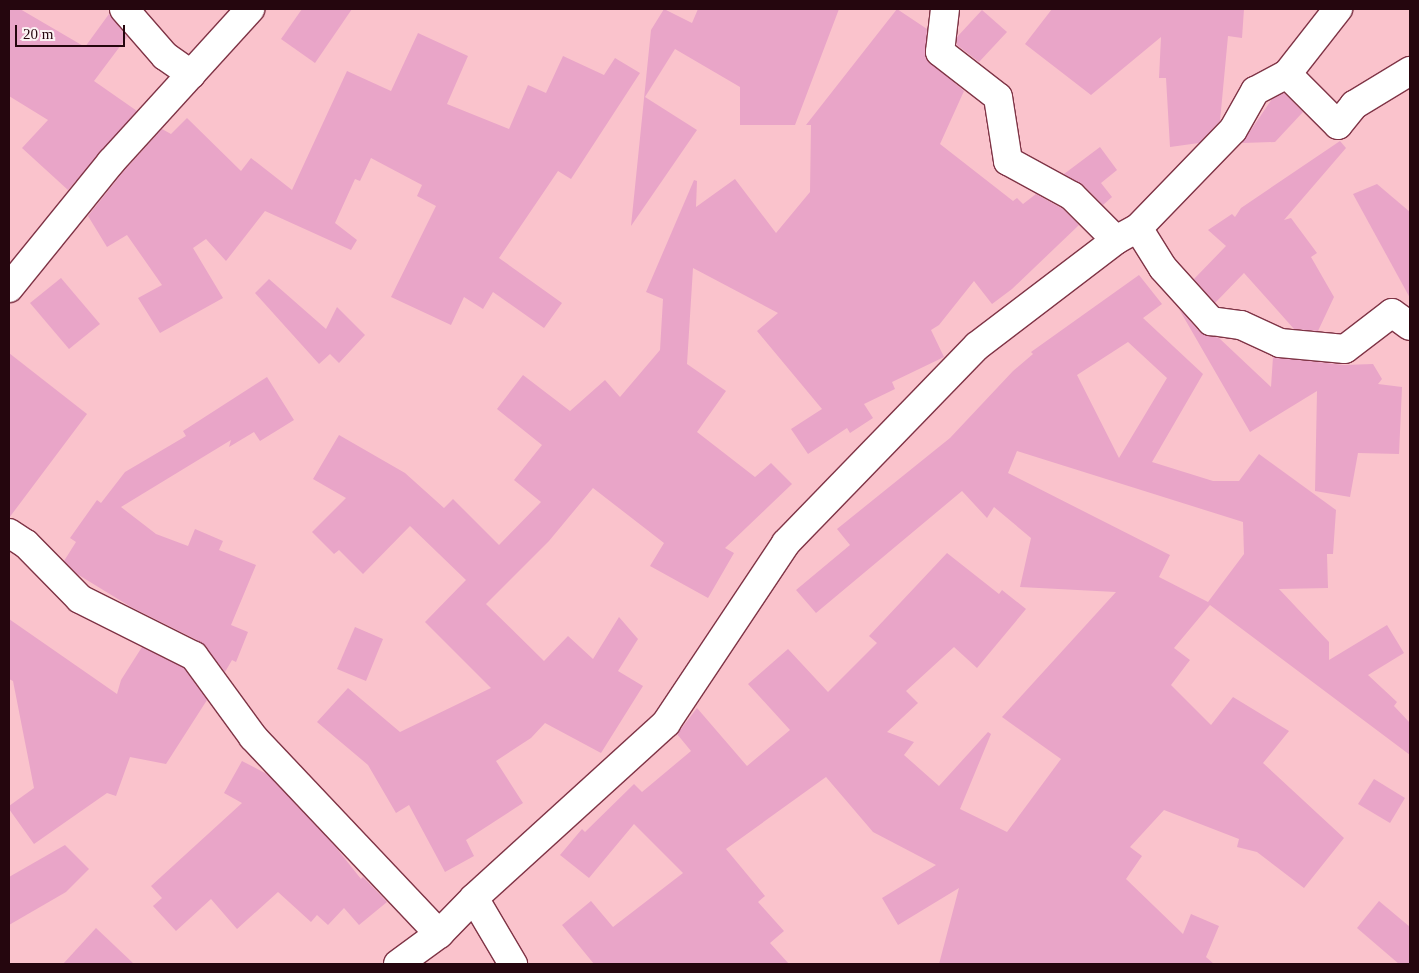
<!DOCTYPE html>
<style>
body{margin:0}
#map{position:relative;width:1419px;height:973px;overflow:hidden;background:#fac3cc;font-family:"Times New Roman",serif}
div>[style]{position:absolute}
.building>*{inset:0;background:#e9a5c8}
.roads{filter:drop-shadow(1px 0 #7f3446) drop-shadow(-1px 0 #7f3446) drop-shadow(0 1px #7f3446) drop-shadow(0 -1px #7f3446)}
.minor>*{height:28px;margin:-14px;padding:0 14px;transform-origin:14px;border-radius:14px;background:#fff}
span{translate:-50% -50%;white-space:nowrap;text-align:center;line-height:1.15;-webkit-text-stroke:4px #fcf2f3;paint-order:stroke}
.frame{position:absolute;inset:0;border:10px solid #25060e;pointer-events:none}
.scale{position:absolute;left:15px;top:25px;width:110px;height:22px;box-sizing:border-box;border:2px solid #25060e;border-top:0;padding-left:6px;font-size:15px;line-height:18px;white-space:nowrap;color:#25060e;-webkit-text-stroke:4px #fcf2f3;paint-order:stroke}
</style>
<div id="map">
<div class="building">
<div style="clip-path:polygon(9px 9px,20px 9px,85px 47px,109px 14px,127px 37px,94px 81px,137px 111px,68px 190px,22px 148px,48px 120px,9px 96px)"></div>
<div style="clip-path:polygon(302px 9px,352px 9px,315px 63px,281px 39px)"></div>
<div style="clip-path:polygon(664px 9px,692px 23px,698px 9px,839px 9px,795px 125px,740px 125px,740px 87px,675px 49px,645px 97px,697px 130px,631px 226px,651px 30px)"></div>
<div style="clip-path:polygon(897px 9px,927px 29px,926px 58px,964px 91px,940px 144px,1013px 201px,1017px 198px,1023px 204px,1036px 194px,1063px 209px,1079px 225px,1012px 289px,992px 304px,974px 281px,939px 325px,931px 330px,944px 357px,892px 382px,895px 389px,864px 404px,873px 418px,850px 433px,847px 428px,808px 454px,791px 429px,822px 409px,757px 331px,778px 313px,693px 268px,687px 364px,726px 391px,697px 432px,755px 477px,771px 463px,792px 484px,725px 548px,734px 553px,708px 598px,650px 566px,664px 543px,593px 488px,549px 541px,486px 604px,544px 661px,568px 636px,593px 659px,619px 617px,638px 639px,618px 671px,643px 686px,601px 753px,545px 723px,531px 738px,496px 761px,523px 803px,466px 840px,474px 856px,445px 872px,409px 805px,396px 813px,368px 765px,317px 722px,348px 688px,400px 732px,491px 688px,425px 622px,466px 580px,410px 526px,363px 574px,339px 550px,334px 554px,312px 532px,346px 498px,313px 479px,339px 435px,405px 473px,444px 508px,453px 499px,499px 545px,541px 502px,514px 480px,542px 445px,497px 409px,523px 375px,570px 411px,605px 380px,620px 397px,660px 350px,663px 299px,646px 292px,694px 180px,697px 181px,696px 207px,735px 179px,776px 233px,810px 192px,811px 125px,806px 125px)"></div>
<div style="clip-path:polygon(1052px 9px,1244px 9px,1242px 38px,1228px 36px,1220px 121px,1199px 143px,1170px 147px,1166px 78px,1159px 78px,1161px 37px,1091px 95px,1025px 44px)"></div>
<div style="clip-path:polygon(982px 10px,1007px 32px,979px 62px,957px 45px,957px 37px)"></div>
<div style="clip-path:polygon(418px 33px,468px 56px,447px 104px,509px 129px,528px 85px,546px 93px,563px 56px,604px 75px,615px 58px,640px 73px,571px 179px,558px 171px,499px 258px,562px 303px,544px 328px,493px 292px,483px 309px,464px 297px,451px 325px,391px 297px,436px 206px,417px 196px,422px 185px,371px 158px,360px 181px,355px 179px,335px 223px,357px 240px,351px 250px,265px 211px,226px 261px,206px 239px,193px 248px,223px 298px,160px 333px,138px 298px,162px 285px,127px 235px,107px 247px,88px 216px,123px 172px,162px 129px,171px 134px,187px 118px,241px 171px,251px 158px,292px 190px,347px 71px,391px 91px)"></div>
<div style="clip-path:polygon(1284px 93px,1303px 112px,1275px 142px,1242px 143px,1272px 99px)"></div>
<div style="clip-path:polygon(1340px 141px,1346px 148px,1284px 220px,1291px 218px,1317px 253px,1311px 257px,1334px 297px,1318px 331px,1294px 329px,1244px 273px,1215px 303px,1194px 279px,1226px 246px,1208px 230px,1232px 214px,1235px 217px,1241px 208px)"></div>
<div style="clip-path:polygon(1100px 147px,1117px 170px,1101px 183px,1112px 197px,1103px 205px,1083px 185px,1064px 174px)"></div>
<div style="clip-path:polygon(1377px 184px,1410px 212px,1410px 298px,1353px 194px)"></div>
<div style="clip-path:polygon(evenodd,1139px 275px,1162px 304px,1143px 318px,1203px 374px,1152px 462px,1213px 481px,1239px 481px,1259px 454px,1336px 510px,1333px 554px,1327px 554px,1328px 588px,1279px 589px,1329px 642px,1329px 660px,1387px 625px,1404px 653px,1368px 675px,1397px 702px,1394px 706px,1410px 723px,1410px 755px,1210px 605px,1174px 648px,1190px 660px,1171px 685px,1211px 725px,1233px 697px,1289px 731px,1263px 763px,1344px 838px,1304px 888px,1257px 852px,1237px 847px,1239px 839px,1164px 810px,1130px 847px,1142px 856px,1126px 879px,1183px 934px,1191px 914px,1219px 926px,1206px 957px,1214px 964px,939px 964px,959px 888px,898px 925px,882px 898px,936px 865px,873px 832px,826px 777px,726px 849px,765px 896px,758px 902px,784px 931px,770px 943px,789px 964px,594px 964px,562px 925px,591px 901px,613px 927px,683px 873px,634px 824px,589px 878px,560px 855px,582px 829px,585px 832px,634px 784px,642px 792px,691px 751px,677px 734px,697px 708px,747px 766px,790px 730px,748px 684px,788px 649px,828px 692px,877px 643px,869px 636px,947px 553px,999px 594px,1002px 590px,1026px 609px,977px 668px,954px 647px,906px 691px,918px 703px,887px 732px,914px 742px,904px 755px,939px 786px,988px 732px,991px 734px,960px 809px,1007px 832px,1061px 759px,1002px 717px,1116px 592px,1020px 587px,1031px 538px,994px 507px,987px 518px,962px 491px,816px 613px,796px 590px,850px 545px,837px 529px,950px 438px,1013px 371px,1033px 354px,1031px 352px,1139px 275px,1128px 342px,1167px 378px,1119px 458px,1077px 375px,1128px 342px,1139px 275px,1017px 451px,1243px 522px,1244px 554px,1208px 602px,1159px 577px,1170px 555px,1008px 473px,1017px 451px)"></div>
<div style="clip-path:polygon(61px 278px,100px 324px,69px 349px,30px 303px)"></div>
<div style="clip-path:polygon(269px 279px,326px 329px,337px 307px,365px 335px,339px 363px,330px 354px,319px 364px,255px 293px)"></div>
<div style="clip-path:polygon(1179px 309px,1200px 332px,1219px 338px,1271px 387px,1273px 357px,1344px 365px,1373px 364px,1382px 379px,1378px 384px,1402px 387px,1399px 454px,1358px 453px,1350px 497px,1315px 491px,1317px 391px,1250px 432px)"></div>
<div style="clip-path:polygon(9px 353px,87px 414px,9px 518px)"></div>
<div style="clip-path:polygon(267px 377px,294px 420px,260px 441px,254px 432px,229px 447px,231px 440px,121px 507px,156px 534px,188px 546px,195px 529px,223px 541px,219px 550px,256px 565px,231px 625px,248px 632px,236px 662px,232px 660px,225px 672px,201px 642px,131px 607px,77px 574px,64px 561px,76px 542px,70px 538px,97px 500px,101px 503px,125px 472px,186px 436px,183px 431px)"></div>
<div style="clip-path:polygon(9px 619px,117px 694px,121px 680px,142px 647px,184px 668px,207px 700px,166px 764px,130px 757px,116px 796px,107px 793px,34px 844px,9px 809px,9px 806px,34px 788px,13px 681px,9px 679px)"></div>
<div style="clip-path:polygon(355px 627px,383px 639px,366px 681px,337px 669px)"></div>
<div style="clip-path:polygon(242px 761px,267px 774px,334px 845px,361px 879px,363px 877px,387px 902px,359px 925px,344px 908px,328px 925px,317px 915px,311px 922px,278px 892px,237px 929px,211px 899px,176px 931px,153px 906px,162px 898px,151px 886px,242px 803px,224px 793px)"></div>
<div style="clip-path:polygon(1374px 779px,1405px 798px,1390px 823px,1358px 804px)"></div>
<div style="clip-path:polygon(65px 845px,89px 869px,66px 892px,9px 925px,9px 877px)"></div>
<div style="clip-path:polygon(1379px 901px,1410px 927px,1410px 964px,1399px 964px,1357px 928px)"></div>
<div style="clip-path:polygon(96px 928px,134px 964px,63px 964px)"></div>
</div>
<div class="roads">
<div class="minor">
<div style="left:124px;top:9px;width:62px;rotate:48.9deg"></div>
<div style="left:165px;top:56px;width:32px;rotate:35deg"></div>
<div style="left:945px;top:9px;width:43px;rotate:96.6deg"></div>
<div style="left:940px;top:52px;width:73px;rotate:37.8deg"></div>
<div style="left:998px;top:97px;width:65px;rotate:81.1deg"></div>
<div style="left:1008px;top:161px;width:73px;rotate:28.7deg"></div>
<div style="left:1072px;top:196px;width:62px;rotate:45deg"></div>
<div style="left:1287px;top:74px;width:83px;rotate:-51.9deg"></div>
<div style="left:1138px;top:228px;width:47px;rotate:58deg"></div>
<div style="left:1163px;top:268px;width:72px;rotate:47.8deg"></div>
<div style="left:1211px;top:321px;width:30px;rotate:8deg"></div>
<div style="left:1241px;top:325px;width:43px;rotate:24.8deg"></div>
<div style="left:1280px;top:343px;width:65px;rotate:5.3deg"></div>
<div style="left:1345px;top:349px;width:59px;rotate:-37.5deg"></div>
<div style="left:1392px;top:313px;width:22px;rotate:36deg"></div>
<div style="left:9px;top:288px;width:162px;rotate:-51deg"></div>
<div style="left:111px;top:162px;width:207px;rotate:-47.7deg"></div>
<div style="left:9px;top:533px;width:20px;rotate:33deg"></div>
<div style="left:26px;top:544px;width:77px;rotate:45.5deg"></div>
<div style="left:80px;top:599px;width:127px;rotate:26.6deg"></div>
<div style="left:194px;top:656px;width:100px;rotate:53.9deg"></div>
<div style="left:253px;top:737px;width:271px;rotate:46.6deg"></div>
<div style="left:474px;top:898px;width:77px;rotate:59.4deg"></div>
<div style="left:398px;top:964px;width:51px;rotate:-36.2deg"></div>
<div style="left:439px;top:934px;width:50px;rotate:-45.8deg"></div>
<div style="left:474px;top:898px;width:260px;rotate:-42.3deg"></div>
<div style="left:666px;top:723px;width:216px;rotate:-56.3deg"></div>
<div style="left:786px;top:543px;width:274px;rotate:-45.9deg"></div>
<div style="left:977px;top:346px;width:175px;rotate:-37.3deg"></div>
<div style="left:1116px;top:240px;width:25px;rotate:-29deg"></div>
<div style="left:1138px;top:228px;width:136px;rotate:-45.9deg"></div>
<div style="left:1233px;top:130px;width:45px;rotate:-60.6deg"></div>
<div style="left:1255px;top:91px;width:36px;rotate:-28deg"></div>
<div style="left:1287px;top:74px;width:72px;rotate:45deg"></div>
<div style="left:1338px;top:125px;width:26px;rotate:-51deg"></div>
<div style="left:1354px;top:105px;width:66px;rotate:-31.3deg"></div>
</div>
</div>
<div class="frame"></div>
<div class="scale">20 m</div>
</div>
